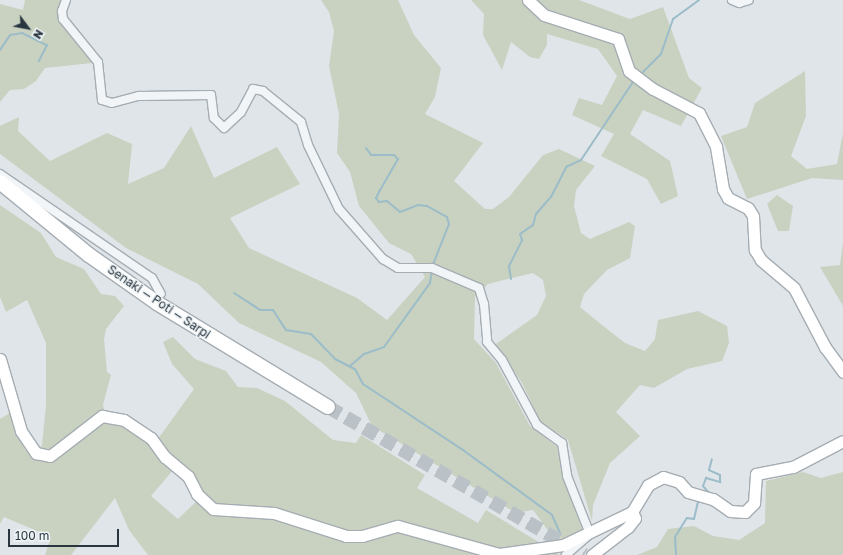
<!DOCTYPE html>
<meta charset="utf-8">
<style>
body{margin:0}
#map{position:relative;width:843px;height:555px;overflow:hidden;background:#e0e5e9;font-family:"Golos Text",sans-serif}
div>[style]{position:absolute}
.green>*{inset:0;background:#c9d2c1}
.stream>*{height:2px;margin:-1px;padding:0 1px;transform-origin:1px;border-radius:1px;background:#9bbcc8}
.highway-tunnel>*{height:14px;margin-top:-7px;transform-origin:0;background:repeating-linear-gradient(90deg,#bbc2c7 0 14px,transparent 0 21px)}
.roads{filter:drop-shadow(1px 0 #a5adb3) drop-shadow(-1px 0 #a5adb3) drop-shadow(0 1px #a5adb3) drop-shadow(0 -1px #a5adb3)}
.street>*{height:8px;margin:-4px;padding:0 4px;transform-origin:4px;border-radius:4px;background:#f2f5f7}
.secondary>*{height:11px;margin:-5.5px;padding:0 5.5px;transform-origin:5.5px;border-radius:5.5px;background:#fff}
.highway>*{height:14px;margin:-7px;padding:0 7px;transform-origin:7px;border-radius:7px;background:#fff}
span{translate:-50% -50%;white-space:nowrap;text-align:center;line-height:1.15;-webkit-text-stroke:3px #eff4f6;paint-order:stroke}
.street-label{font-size:12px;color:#293640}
.north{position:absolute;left:8px;top:8px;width:40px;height:40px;-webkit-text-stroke:3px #eff4f6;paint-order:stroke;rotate:122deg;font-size:11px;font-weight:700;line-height:16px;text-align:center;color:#293640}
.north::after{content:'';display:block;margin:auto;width:14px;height:18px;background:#293640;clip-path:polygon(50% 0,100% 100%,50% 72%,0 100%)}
.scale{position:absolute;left:8px;top:529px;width:111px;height:18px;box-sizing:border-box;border:2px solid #293640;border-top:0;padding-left:5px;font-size:12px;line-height:14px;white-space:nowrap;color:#293640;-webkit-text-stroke:3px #eff4f6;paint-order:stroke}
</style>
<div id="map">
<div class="green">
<div style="clip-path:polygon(25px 0,69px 0,63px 15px,101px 62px,45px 68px,36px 81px,24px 89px,10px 90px,0 102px,0 4px,23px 10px)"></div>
<div style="clip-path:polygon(321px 0,398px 0,414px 35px,441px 68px,435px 97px,425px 114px,483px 143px,454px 181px,485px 209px,493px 209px,509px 197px,543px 155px,559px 149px,595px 166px,576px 190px,574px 206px,581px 233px,590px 239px,629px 222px,635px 226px,630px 258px,607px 270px,584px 294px,580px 307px,602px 325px,625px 343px,645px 351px,655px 339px,658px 320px,698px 311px,727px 326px,729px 343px,722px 361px,687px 369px,654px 388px,640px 385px,616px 412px,640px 436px,610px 463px,593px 505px,592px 521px,568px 440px,540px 421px,522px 383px,496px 344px,537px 315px,546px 296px,543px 280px,533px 273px,488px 284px,475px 297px,474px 339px,496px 363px,530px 426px,557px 447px,568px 492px,584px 534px,555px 540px,533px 510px,516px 513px,372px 426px,356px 393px,321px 362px,239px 323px,198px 284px,126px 248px,0 154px,0 126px,19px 117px,18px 131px,50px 161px,107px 133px,132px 144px,128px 184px,164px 168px,191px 126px,214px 178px,277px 147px,300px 184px,230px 218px,249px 248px,357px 298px,387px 320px,425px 277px,411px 254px,389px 243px,359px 206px,350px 172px,337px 153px,339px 114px,329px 66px,334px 31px,329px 12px)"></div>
<div style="clip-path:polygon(471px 0,579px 0,630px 19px,663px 7px,689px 78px,702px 88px,681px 126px,643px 110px,630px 134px,670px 161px,678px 196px,661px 204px,647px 179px,601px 156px,614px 134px,572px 115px,579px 98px,602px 105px,617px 76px,598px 49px,547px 34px,547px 45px,539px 59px,530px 57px,511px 42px,502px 70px,483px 35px,484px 14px)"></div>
<div style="clip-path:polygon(805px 71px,806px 116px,791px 156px,807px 169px,837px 164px,843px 133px,843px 180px,812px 178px,747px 199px,721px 136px,747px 127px,755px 103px)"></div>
<div style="clip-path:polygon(777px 195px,793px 206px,789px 231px,778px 231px,767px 204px)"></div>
<div style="clip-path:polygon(evenodd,0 205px,41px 233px,56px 257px,84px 269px,101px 294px,115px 296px,124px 306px,106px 329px,104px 339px,107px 372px,111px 375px,103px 405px,106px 418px,116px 417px,155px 443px,194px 389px,172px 364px,163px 342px,173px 337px,195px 359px,226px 371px,238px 387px,257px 388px,285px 401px,333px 440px,356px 443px,361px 435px,425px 475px,417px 488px,478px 523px,486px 510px,560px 555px,517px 555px,397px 529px,481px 555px,148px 555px,129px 530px,115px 498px,71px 555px,45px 555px,51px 537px,4px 517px,0 524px,0 419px,10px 413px,25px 450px,40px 461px,53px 463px,56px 459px,36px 453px,42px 445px,46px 405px,46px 343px,27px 300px,6px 312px,0 297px,0 205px,180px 462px,203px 495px,178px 519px,151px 496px,180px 462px,0 205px,250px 515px,295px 517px,359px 537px,374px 535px,369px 542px,349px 543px,291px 523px,250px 515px)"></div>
<div style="clip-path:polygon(843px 242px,843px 306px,820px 267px,840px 265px)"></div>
<div style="clip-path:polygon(803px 472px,821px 478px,843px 472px,843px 555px,637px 555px,657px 547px,668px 529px,694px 526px,713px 536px,739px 540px,765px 523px,766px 481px)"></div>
</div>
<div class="stream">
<div style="left:0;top:50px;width:18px;rotate:-56deg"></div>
<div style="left:10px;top:35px;width:12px;rotate:-9deg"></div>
<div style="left:22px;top:33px;width:28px;rotate:26deg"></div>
<div style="left:47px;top:45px;width:18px;rotate:117deg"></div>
<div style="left:640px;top:75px;width:30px;rotate:-45deg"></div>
<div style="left:661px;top:54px;width:37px;rotate:-71deg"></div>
<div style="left:673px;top:19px;width:32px;rotate:-36deg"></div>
<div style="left:366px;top:148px;width:9px;rotate:54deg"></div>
<div style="left:371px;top:155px;width:23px"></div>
<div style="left:394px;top:155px;width:6px;rotate:45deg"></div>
<div style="left:398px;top:159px;width:36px;rotate:120deg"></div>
<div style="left:380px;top:190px;width:9px;rotate:117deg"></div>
<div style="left:376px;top:198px;width:5px;rotate:53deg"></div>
<div style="left:379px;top:202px;width:8px;rotate:-7deg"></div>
<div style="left:387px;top:201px;width:17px;rotate:40deg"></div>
<div style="left:400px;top:212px;width:19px;rotate:-21deg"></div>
<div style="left:418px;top:205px;width:9px;rotate:6deg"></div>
<div style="left:427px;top:206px;width:23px;rotate:29deg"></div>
<div style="left:447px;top:217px;width:7px;rotate:74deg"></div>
<div style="left:449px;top:224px;width:46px;rotate:111.6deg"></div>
<div style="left:511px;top:279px;width:13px;rotate:-99deg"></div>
<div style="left:509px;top:266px;width:29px;rotate:-63deg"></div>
<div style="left:522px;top:240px;width:6px;rotate:-108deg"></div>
<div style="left:520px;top:234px;width:16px;rotate:-35deg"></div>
<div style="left:533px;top:225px;width:11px;rotate:-75deg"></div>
<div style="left:536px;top:214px;width:23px;rotate:-49deg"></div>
<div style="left:551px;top:197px;width:34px;rotate:-63deg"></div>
<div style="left:566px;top:167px;width:17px;rotate:-25deg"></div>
<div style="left:581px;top:160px;width:97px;rotate:-56.3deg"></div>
<div style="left:234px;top:293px;width:31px;rotate:33deg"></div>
<div style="left:260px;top:310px;width:13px"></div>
<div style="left:273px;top:310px;width:24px;rotate:57deg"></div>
<div style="left:286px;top:330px;width:25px;rotate:9deg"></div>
<div style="left:311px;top:334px;width:35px;rotate:46deg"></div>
<div style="left:335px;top:359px;width:22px;rotate:27deg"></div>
<div style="left:355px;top:369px;width:17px;rotate:62deg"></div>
<div style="left:363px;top:384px;width:120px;rotate:33.4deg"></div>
<div style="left:463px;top:450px;width:110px;rotate:36.1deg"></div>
<div style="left:552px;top:515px;width:20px;rotate:66deg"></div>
<div style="left:350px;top:366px;width:18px;rotate:-41deg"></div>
<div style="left:364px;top:354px;width:21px;rotate:-19deg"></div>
<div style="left:384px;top:347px;width:79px;rotate:-54.3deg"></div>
<div style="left:430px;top:283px;width:12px;rotate:-81deg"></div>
<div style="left:709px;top:493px;width:9px;rotate:-131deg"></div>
<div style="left:703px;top:486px;width:9px;rotate:-69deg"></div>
<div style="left:706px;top:478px;width:15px;rotate:16deg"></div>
<div style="left:720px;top:482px;width:7px;rotate:-90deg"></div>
<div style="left:720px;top:475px;width:12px;rotate:-156deg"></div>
<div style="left:709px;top:470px;width:11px;rotate:-75deg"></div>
<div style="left:676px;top:555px;width:18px;rotate:-93deg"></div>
<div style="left:675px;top:537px;width:22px;rotate:-58deg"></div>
<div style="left:687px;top:518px;width:7px;rotate:8deg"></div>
<div style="left:694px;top:519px;width:17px;rotate:-77deg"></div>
<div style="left:698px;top:502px;width:7px;rotate:-16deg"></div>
</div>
<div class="highway-tunnel">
<div style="left:328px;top:407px;width:296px;rotate:30deg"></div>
</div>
<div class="roads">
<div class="street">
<div style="left:66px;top:0;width:12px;rotate:110deg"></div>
<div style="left:62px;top:11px;width:8px;rotate:83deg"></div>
<div style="left:63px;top:19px;width:55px;rotate:50.9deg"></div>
<div style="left:98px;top:62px;width:38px;rotate:84deg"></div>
<div style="left:102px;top:100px;width:10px;rotate:17deg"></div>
<div style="left:112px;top:103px;width:28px;rotate:-15deg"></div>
<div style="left:139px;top:96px;width:72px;rotate:-0.8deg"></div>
<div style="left:211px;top:95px;width:23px;rotate:83deg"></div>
<div style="left:214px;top:118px;width:14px;rotate:45deg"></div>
<div style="left:224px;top:128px;width:23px;rotate:-43deg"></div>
<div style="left:241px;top:112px;width:26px;rotate:-62deg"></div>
<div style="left:253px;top:89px;width:10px;rotate:11deg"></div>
<div style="left:263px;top:91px;width:49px;rotate:39.2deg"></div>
<div style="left:301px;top:122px;width:24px;rotate:73deg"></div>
<div style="left:308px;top:145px;width:71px;rotate:64.2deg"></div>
<div style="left:339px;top:209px;width:67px;rotate:48.7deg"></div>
<div style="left:383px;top:259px;width:17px;rotate:31deg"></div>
<div style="left:398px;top:268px;width:34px"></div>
<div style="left:432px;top:268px;width:51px;rotate:23.1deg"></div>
<div style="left:479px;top:288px;width:17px;rotate:73deg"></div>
<div style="left:484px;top:304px;width:38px;rotate:85deg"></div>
<div style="left:487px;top:342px;width:23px;rotate:50deg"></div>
<div style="left:502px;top:360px;width:74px;rotate:61.7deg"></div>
<div style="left:537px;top:425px;width:31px;rotate:36deg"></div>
<div style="left:562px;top:443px;width:33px;rotate:81deg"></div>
<div style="left:567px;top:476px;width:62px;rotate:68.4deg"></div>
<div style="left:590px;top:534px;width:32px;rotate:139deg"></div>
<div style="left:732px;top:0;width:8px;rotate:23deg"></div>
<div style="left:739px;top:3px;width:10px;rotate:-17deg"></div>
<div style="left:0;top:174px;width:184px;rotate:34.4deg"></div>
<div style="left:152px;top:278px;width:18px;rotate:61deg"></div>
</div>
<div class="secondary">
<div style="left:528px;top:0;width:22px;rotate:43deg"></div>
<div style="left:544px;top:15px;width:78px;rotate:18deg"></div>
<div style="left:618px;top:39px;width:34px;rotate:71deg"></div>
<div style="left:629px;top:71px;width:30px;rotate:37deg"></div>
<div style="left:653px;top:89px;width:52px;rotate:27.6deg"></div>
<div style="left:699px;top:113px;width:38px;rotate:63deg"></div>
<div style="left:716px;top:147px;width:43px;rotate:80.5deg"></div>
<div style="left:723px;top:189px;width:10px;rotate:61deg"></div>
<div style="left:728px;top:198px;width:22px;rotate:27deg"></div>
<div style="left:748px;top:208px;width:9px;rotate:58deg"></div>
<div style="left:753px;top:216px;width:34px;rotate:87deg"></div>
<div style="left:755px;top:250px;width:12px;rotate:59deg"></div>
<div style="left:761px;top:260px;width:43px;rotate:40.3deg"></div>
<div style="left:794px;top:288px;width:67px;rotate:62.3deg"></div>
<div style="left:825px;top:347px;width:31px;rotate:54deg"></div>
<div style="left:0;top:359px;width:75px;rotate:73.7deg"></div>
<div style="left:21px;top:431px;width:27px;rotate:56deg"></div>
<div style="left:36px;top:453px;width:14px;rotate:12deg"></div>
<div style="left:50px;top:456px;width:66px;rotate:-37.6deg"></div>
<div style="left:102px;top:416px;width:22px;rotate:10deg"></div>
<div style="left:124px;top:420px;width:32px;rotate:34deg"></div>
<div style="left:151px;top:438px;width:24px;rotate:54deg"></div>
<div style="left:165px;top:457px;width:30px;rotate:40deg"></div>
<div style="left:188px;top:476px;width:20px;rotate:63deg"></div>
<div style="left:197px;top:494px;width:22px;rotate:43deg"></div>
<div style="left:213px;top:509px;width:61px;rotate:3.8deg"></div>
<div style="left:274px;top:513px;width:76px;rotate:17.7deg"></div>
<div style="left:346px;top:536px;width:16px"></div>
<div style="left:362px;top:536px;width:37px;rotate:-16deg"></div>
<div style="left:398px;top:526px;width:105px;rotate:15.5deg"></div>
<div style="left:499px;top:554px;width:65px;rotate:-8deg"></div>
<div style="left:563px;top:545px;width:76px;rotate:-25.6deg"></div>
<div style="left:632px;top:512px;width:31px;rotate:-59deg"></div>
<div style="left:648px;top:485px;width:17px;rotate:-28deg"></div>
<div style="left:663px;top:477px;width:17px;rotate:17deg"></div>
<div style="left:679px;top:482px;width:13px;rotate:48deg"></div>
<div style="left:688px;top:492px;width:26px;rotate:16deg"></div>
<div style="left:713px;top:499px;width:21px;rotate:35deg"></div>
<div style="left:730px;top:511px;width:15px;rotate:4deg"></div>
<div style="left:745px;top:512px;width:13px;rotate:-45deg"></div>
<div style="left:754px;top:503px;width:29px;rotate:-86deg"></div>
<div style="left:756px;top:474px;width:38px;rotate:-11deg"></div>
<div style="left:793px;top:467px;width:56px;rotate:-27.5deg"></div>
<div style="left:592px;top:555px;width:46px;rotate:-37.9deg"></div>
<div style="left:628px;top:527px;width:11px;rotate:-52deg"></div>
<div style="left:635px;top:518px;width:7px;rotate:-117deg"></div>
</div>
<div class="highway">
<div style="left:0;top:182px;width:115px;rotate:39.4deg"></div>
<div style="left:89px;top:255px;width:83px;rotate:35.2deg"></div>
<div style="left:157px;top:303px;width:200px;rotate:31.3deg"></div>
</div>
</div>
<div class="street-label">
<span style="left:159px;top:302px;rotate:34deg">Senaki — Poti — Sarpi</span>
</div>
<div class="north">N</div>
<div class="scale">100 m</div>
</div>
